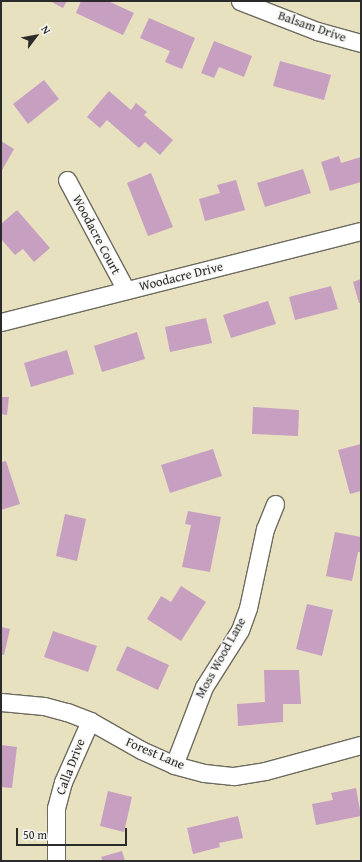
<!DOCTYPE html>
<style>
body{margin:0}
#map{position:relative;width:362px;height:862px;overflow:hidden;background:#e7e1c0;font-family:"Gentium Book Plus",serif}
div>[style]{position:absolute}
.building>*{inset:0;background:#c79fc1}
.roads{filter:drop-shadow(1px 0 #6d6b5f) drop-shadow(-1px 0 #6d6b5f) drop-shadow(0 1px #6d6b5f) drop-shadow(0 -1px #6d6b5f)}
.minor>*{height:17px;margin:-8.5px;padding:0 8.5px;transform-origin:8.5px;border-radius:8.5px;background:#fff}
span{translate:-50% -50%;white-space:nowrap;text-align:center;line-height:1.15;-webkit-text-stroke:3px #f6f6f2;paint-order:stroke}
.street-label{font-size:13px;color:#2b2b2b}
.frame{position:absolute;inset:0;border:2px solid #2b2b2b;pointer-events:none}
.north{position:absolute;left:16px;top:16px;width:40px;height:40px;-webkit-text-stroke:3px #f6f6f2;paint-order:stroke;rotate:58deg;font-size:11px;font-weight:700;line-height:16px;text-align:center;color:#2b2b2b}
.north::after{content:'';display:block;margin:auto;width:14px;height:18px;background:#2b2b2b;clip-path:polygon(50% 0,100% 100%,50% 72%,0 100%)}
.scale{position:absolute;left:16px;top:828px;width:111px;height:18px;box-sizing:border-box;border:2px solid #2b2b2b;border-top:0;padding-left:5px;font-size:12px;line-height:14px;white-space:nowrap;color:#2b2b2b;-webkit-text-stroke:3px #f6f6f2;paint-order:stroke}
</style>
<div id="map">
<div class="building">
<div style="clip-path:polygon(50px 1px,67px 1px,63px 8px)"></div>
<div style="clip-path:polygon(81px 1px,108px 1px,134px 13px,123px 35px,76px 13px)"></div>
<div style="clip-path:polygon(149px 18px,195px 38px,182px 69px,165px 62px,170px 51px,140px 38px)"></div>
<div style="clip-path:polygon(214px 41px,252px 56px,244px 77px,219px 67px,214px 78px,201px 73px)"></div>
<div style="clip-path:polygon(280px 61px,331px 75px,324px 100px,273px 86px)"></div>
<div style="clip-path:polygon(44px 80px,59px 99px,28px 124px,13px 104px)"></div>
<div style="clip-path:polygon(109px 91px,131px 110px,136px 103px,147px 112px,144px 115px,173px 140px,160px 155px,145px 142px,139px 148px,107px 120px,100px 128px,87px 117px)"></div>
<div style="clip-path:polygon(1px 141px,14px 149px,1px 172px)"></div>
<div style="clip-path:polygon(339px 156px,341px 163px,361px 157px,361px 182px,330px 191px,321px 162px)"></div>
<div style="clip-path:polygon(303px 169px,311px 193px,265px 207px,257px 183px)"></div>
<div style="clip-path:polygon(151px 173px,173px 227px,148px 236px,127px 183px)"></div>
<div style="clip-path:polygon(236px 180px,245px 210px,205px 221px,199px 199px,220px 193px,217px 185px)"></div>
<div style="clip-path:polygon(17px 210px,50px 248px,34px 262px,23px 249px,15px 255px,1px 239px,1px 224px)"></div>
<div style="clip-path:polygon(361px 279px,361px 303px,359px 303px,353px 282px)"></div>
<div style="clip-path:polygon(331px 286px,338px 309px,295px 320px,289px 297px)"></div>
<div style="clip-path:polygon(268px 301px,276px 324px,231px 338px,223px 315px)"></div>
<div style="clip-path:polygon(206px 318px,212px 343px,170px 352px,165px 327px)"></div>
<div style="clip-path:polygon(137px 332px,145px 359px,102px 372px,94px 346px)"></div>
<div style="clip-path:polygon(67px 350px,74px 374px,31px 387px,24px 363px)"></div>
<div style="clip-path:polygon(1px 397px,9px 397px,7px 415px,1px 414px)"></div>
<div style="clip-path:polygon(253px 407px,299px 410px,298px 436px,252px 434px)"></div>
<div style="clip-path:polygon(361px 444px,361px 491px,350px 494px,338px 450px)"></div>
<div style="clip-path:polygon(213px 449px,222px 476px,170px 493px,161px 465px)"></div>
<div style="clip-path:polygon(6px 461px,20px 504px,1px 510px,1px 462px)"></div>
<div style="clip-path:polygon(188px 511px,221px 517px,210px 572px,182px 567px,191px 525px,185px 524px)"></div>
<div style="clip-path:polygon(65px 514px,86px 519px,77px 561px,56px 556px)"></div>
<div style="clip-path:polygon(335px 532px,361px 537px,361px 552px,358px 552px,352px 581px,326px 576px)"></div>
<div style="clip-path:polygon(181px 586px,206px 602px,181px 641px,147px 619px,161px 596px,171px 602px)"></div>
<div style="clip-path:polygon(307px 604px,333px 610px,322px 656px,296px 649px)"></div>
<div style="clip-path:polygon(1px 627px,10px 629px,4px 655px,1px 654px)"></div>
<div style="clip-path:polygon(53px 631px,97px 646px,88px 672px,44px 657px)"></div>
<div style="clip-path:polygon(127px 646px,169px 665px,158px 690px,116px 670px)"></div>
<div style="clip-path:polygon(264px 670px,299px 670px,301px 704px,283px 704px,283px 722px,238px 726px,237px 704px,265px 702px)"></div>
<div style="clip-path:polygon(1px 745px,17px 747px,12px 788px,1px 787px)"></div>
<div style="clip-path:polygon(356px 788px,361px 816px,316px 825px,312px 804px,333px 800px,331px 793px)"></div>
<div style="clip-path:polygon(108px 791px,132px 797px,124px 832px,100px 826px)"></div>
<div style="clip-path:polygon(238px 816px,243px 838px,219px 843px,220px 847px,193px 854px,187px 828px)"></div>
<div style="clip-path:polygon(122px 851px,125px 861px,103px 861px,101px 857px)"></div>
</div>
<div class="roads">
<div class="minor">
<div style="left:240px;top:1px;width:83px;rotate:21.3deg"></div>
<div style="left:317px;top:31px;width:46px;rotate:15.3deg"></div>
<div style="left:67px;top:180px;width:125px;rotate:61.8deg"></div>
<div style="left:1px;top:322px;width:371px;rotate:-14.2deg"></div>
<div style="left:1px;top:702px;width:43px;rotate:5.3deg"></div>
<div style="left:44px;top:706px;width:24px;rotate:15deg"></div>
<div style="left:67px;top:712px;width:25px;rotate:21deg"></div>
<div style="left:90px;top:721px;width:59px;rotate:29.6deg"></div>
<div style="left:141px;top:750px;width:36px;rotate:24deg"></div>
<div style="left:174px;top:765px;width:31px;rotate:15deg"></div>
<div style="left:204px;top:773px;width:30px;rotate:6deg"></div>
<div style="left:234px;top:776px;width:31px;rotate:-9deg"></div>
<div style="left:265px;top:771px;width:99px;rotate:-15.2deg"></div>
<div style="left:174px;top:765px;width:84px;rotate:-69deg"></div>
<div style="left:204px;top:687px;width:67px;rotate:-57.7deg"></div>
<div style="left:240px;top:630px;width:23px;rotate:-70deg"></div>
<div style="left:248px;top:608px;width:81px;rotate:-77.9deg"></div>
<div style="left:265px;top:529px;width:27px;rotate:-68deg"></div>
<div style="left:56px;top:861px;width:53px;rotate:-90deg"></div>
<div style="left:56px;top:808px;width:27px;rotate:-75deg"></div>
<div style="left:63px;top:782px;width:67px;rotate:-66.1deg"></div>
</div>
</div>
<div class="street-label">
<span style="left:312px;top:27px;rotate:19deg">Balsam Drive</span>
<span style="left:96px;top:235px;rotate:62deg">Woodacre Court</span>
<span style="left:181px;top:277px;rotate:-14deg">Woodacre Drive</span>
<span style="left:221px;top:658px;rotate:-61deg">Moss Wood Lane</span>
<span style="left:155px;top:754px;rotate:23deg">Forest Lane</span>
<span style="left:71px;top:767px;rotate:-69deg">Calla Drive</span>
</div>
<div class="frame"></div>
<div class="north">N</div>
<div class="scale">50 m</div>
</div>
